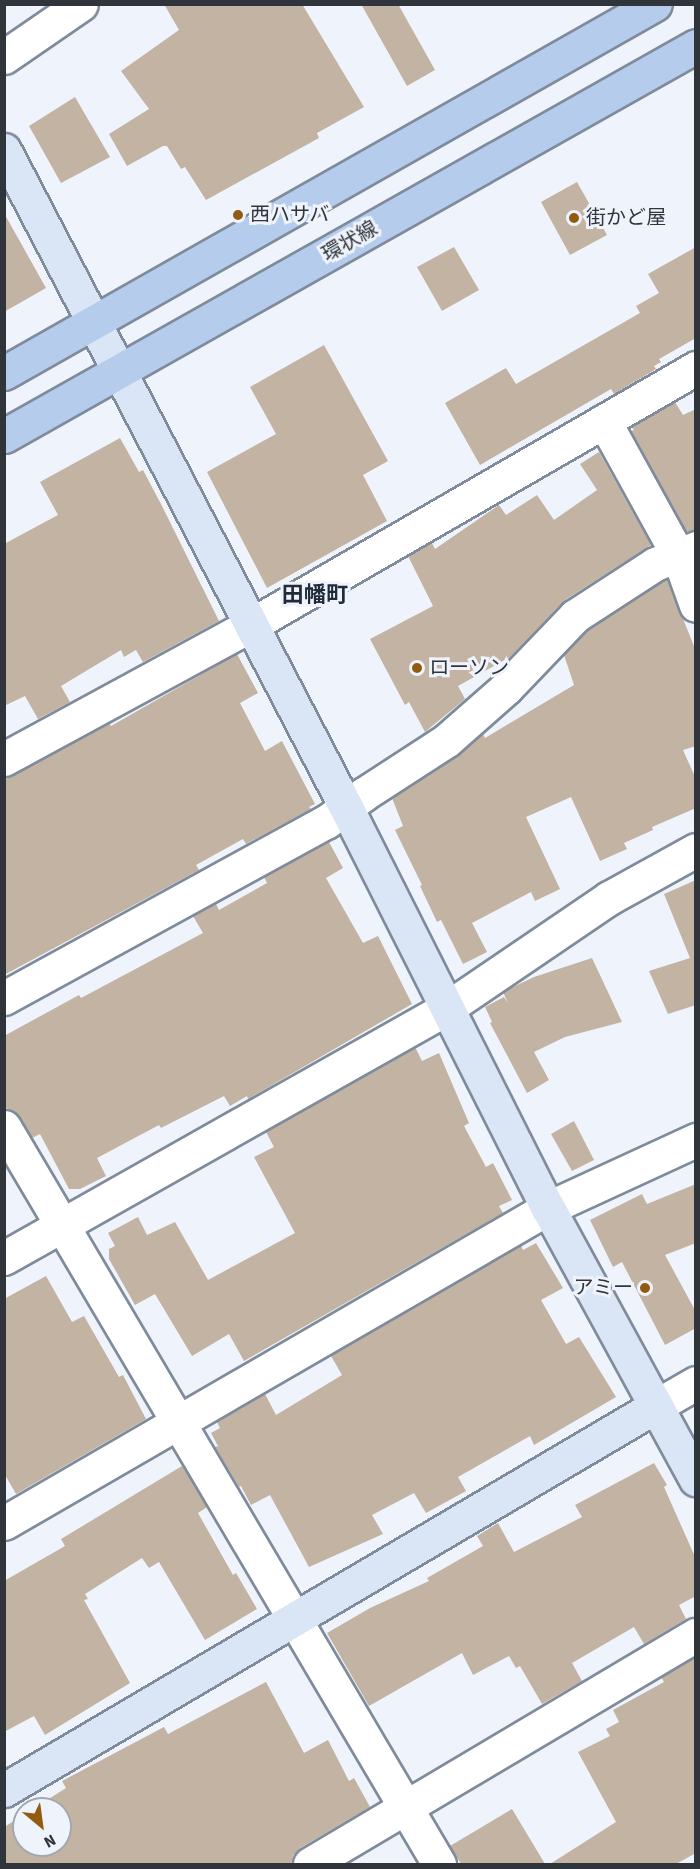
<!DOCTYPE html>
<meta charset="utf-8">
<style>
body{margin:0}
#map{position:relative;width:700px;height:1869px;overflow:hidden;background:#eff4fc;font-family:"Source Sans 3","Noto Sans JP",sans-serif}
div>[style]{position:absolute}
.building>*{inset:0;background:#c2b3a3}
.roads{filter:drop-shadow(2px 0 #7f8b9b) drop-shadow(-2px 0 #7f8b9b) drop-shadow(0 2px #7f8b9b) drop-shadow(0 -2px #7f8b9b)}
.street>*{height:33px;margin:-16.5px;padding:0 16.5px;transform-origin:16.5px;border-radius:16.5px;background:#fff}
.secondary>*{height:33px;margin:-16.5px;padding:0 16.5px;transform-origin:16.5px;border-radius:16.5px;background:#dae6f6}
.primary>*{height:33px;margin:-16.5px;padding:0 16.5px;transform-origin:16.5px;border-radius:16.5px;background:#b5cced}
.dots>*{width:16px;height:16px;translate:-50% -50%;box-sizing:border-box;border:3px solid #eff4fc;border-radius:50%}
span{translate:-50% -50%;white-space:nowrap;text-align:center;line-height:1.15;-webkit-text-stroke:6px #eff4fc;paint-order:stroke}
.poi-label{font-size:20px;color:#30353c}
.left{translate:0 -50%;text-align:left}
.right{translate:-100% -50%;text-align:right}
.street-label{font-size:20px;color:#30353c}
.quarter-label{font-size:22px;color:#212b39;font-weight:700}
.frame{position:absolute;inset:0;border:6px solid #30353c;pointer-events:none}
.north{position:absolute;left:12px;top:1797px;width:60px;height:60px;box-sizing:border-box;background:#eff4fc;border:2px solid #a3a8af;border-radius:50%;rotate:151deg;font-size:16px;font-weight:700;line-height:24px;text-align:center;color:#30353c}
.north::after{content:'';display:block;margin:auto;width:21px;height:27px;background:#915c0f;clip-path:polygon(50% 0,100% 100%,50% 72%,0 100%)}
</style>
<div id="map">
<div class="building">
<div style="clip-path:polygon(164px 4px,302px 4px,364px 107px,317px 133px,319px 138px,206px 200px,185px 167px,181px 169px,167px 146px,163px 146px,127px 166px,109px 134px,149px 109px,121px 71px,179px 30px)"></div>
<div style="clip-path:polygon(361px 4px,398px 4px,435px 70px,407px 86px)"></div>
<div style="clip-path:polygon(75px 97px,110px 157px,61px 183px,29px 126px)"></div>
<div style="clip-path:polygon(577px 182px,607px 235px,570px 255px,541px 202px)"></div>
<div style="clip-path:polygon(4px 213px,46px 288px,4px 312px)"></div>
<div style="clip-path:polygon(454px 247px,479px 290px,442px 311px,417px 267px)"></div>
<div style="clip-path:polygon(696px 247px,696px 338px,659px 359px,661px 362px,654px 366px,656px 369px,614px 394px,611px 389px,480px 465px,445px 403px,506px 368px,516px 384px,640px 313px,636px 306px,659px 293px,648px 274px)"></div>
<div style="clip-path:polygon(324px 345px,388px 461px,363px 475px,387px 521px,267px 588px,207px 472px,276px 434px,250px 387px)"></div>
<div style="clip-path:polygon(675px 402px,683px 415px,696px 409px,696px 530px,686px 532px,631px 431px,634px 430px,632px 427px)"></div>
<div style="clip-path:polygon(120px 438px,139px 472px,143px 470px,162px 506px,219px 621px,143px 662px,136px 650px,124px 657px,121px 650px,61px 686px,70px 702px,38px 719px,25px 696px,4px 706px,4px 544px,58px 515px,40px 482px)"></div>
<div style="clip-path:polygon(599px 452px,651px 545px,565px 600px,510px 657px,458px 686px,465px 699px,425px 732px,409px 702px,405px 705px,370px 639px,433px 606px,408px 556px,432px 543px,435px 549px,499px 505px,506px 515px,537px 495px,554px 520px,597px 490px,580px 464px)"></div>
<div style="clip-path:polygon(667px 579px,696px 651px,696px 746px,683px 750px,696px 779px,696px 808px,652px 827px,653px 830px,624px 843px,627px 849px,600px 861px,571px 797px,526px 817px,560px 889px,535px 901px,531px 892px,472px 923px,487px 952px,463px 964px,441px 920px,437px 922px,420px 886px,422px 885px,395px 830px,403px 826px,392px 798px,457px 756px,483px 734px,485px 738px,574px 685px,564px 655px,587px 631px)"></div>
<div style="clip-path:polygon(237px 654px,258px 693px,240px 703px,265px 751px,282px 741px,315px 804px,309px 807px,311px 809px,246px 844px,243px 839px,196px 865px,199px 870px,4px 975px,4px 780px,109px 723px,111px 726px)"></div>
<div style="clip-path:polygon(329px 842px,343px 868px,326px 878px,363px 943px,378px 936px,412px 1004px,248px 1099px,247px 1096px,230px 1106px,224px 1096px,161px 1128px,159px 1125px,97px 1158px,106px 1176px,80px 1189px,69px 1189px,40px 1134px,32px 1138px,20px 1117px,14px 1111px,4px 1108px,4px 1036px,79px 995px,81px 998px,203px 933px,193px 916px,216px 904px,219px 910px,267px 883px,264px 877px)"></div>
<div style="clip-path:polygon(696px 880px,696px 1005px,668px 1014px,649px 971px,690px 958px,664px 894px)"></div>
<div style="clip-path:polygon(592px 958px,622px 1022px,565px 1037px,534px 1052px,549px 1080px,527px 1093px,490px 1023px,492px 1022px,485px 1007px,504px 997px,508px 1003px,503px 992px,534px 977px)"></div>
<div style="clip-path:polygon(415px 1047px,422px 1061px,439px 1053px,469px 1123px,464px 1126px,486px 1167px,493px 1163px,512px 1200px,499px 1206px,503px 1213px,244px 1361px,229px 1334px,192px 1356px,155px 1294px,135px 1305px,109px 1259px,109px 1249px,115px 1246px,108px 1233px,138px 1217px,147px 1235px,175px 1222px,208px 1280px,295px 1233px,254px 1157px,274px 1147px,266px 1132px)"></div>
<div style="clip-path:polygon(574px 1121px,594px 1160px,572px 1171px,551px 1134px)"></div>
<div style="clip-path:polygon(696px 1184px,696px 1243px,665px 1255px,696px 1312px,696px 1328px,665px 1345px,622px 1262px,613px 1267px,590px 1220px,642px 1194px,647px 1204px)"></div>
<div style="clip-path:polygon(536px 1243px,563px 1288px,541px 1300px,566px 1344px,579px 1337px,616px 1397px,534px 1445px,530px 1436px,458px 1477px,466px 1491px,426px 1513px,414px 1493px,372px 1515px,383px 1534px,309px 1567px,270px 1495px,251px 1505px,241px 1486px,239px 1487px,215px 1447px,218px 1446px,211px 1433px,220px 1428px,217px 1422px,265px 1394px,276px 1415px,342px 1375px,331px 1356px,521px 1245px,523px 1250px)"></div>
<div style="clip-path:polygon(46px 1276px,72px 1322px,84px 1316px,119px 1377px,123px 1375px,146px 1419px,16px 1494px,4px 1473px,4px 1299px)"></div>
<div style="clip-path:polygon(654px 1463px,667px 1485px,664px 1487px,696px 1559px,696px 1596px,679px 1605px,686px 1619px,644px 1644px,634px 1627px,572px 1663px,582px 1681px,542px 1704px,520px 1666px,516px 1668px,509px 1656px,473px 1675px,462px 1653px,369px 1706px,327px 1633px,370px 1608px,429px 1581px,427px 1578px,483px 1546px,477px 1536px,498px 1523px,514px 1552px,582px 1517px,575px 1505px)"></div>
<div style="clip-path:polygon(182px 1466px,207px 1507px,198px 1513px,233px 1575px,236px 1573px,257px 1609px,205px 1640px,159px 1562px,149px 1568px,142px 1558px,85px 1594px,88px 1599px,84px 1600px,130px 1683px,45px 1735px,34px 1716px,4px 1732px,4px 1581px,65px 1546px,61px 1539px)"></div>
<div style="clip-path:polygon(696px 1657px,696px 1853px,676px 1864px,550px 1864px,616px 1822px,578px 1752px,610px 1736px,606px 1729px,619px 1722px,613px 1710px,664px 1682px,661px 1677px)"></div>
<div style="clip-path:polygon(266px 1682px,304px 1753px,328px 1740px,349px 1781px,354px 1778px,370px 1807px,300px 1848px,293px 1855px,291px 1864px,4px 1864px,4px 1827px,24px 1815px,24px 1845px,60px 1845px,60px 1809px,33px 1809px,66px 1788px,62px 1781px,164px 1727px,168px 1734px)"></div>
<div style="clip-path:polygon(512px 1809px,545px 1864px,461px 1864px,450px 1846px)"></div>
</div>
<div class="roads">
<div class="street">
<div style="left:4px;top:57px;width:93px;rotate:-34.5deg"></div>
<div style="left:604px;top:421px;width:153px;rotate:61.1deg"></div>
<div style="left:678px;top:555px;width:53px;rotate:70.2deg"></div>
<div style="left:4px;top:759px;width:281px;rotate:-28.5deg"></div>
<div style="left:251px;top:625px;width:514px;rotate:-30.01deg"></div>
<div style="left:4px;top:998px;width:367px;rotate:-28.7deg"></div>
<div style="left:326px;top:822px;width:47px;rotate:-36.4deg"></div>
<div style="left:364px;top:794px;width:99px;rotate:-33deg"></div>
<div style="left:447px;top:740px;width:79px;rotate:-41.4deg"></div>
<div style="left:506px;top:688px;width:100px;rotate:-46.2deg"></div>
<div style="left:575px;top:616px;width:95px;rotate:-33deg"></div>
<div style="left:655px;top:564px;width:44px;rotate:-21.3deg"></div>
<div style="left:4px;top:1127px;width:856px;rotate:59.45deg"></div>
<div style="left:4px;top:1258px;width:509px;rotate:-29.44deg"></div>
<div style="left:447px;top:1008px;width:196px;rotate:-34.2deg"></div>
<div style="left:609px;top:898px;width:99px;rotate:-28.9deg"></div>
<div style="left:656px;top:1406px;width:46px;rotate:-29.9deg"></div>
<div style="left:4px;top:1523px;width:629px;rotate:-30.07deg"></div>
<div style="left:548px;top:1208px;width:163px;rotate:-24.7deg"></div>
<div style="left:310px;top:1864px;width:449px;rotate:-30.7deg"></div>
</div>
<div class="secondary">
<div style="left:4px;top:150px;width:741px;rotate:62.5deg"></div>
<div style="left:346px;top:807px;width:449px;rotate:63.3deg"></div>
<div style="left:548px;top:1208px;width:309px;rotate:61.4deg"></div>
<div style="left:4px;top:1790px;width:757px;rotate:-30.5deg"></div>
</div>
<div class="primary">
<div style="left:4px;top:373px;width:748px;rotate:-29.55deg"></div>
<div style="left:4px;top:436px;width:794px;rotate:-29.4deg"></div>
</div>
</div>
<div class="dots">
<div style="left:238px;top:215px;background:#915c0f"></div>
<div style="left:574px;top:218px;background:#915c0f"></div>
<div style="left:417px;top:668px;background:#915c0f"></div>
<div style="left:645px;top:1288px;background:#915c0f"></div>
</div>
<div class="poi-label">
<span class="left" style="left:250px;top:215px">西ハサバ</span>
<span class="left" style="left:586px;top:218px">街かど屋</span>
<span class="left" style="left:429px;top:668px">ローソン</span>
<span class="right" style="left:633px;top:1288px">アミー</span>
</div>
<div class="street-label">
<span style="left:350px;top:242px;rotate:-30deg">環状線</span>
</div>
<div class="quarter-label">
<span style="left:315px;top:596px">田幡町</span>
</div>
<div class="frame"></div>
<div class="north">N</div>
</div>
